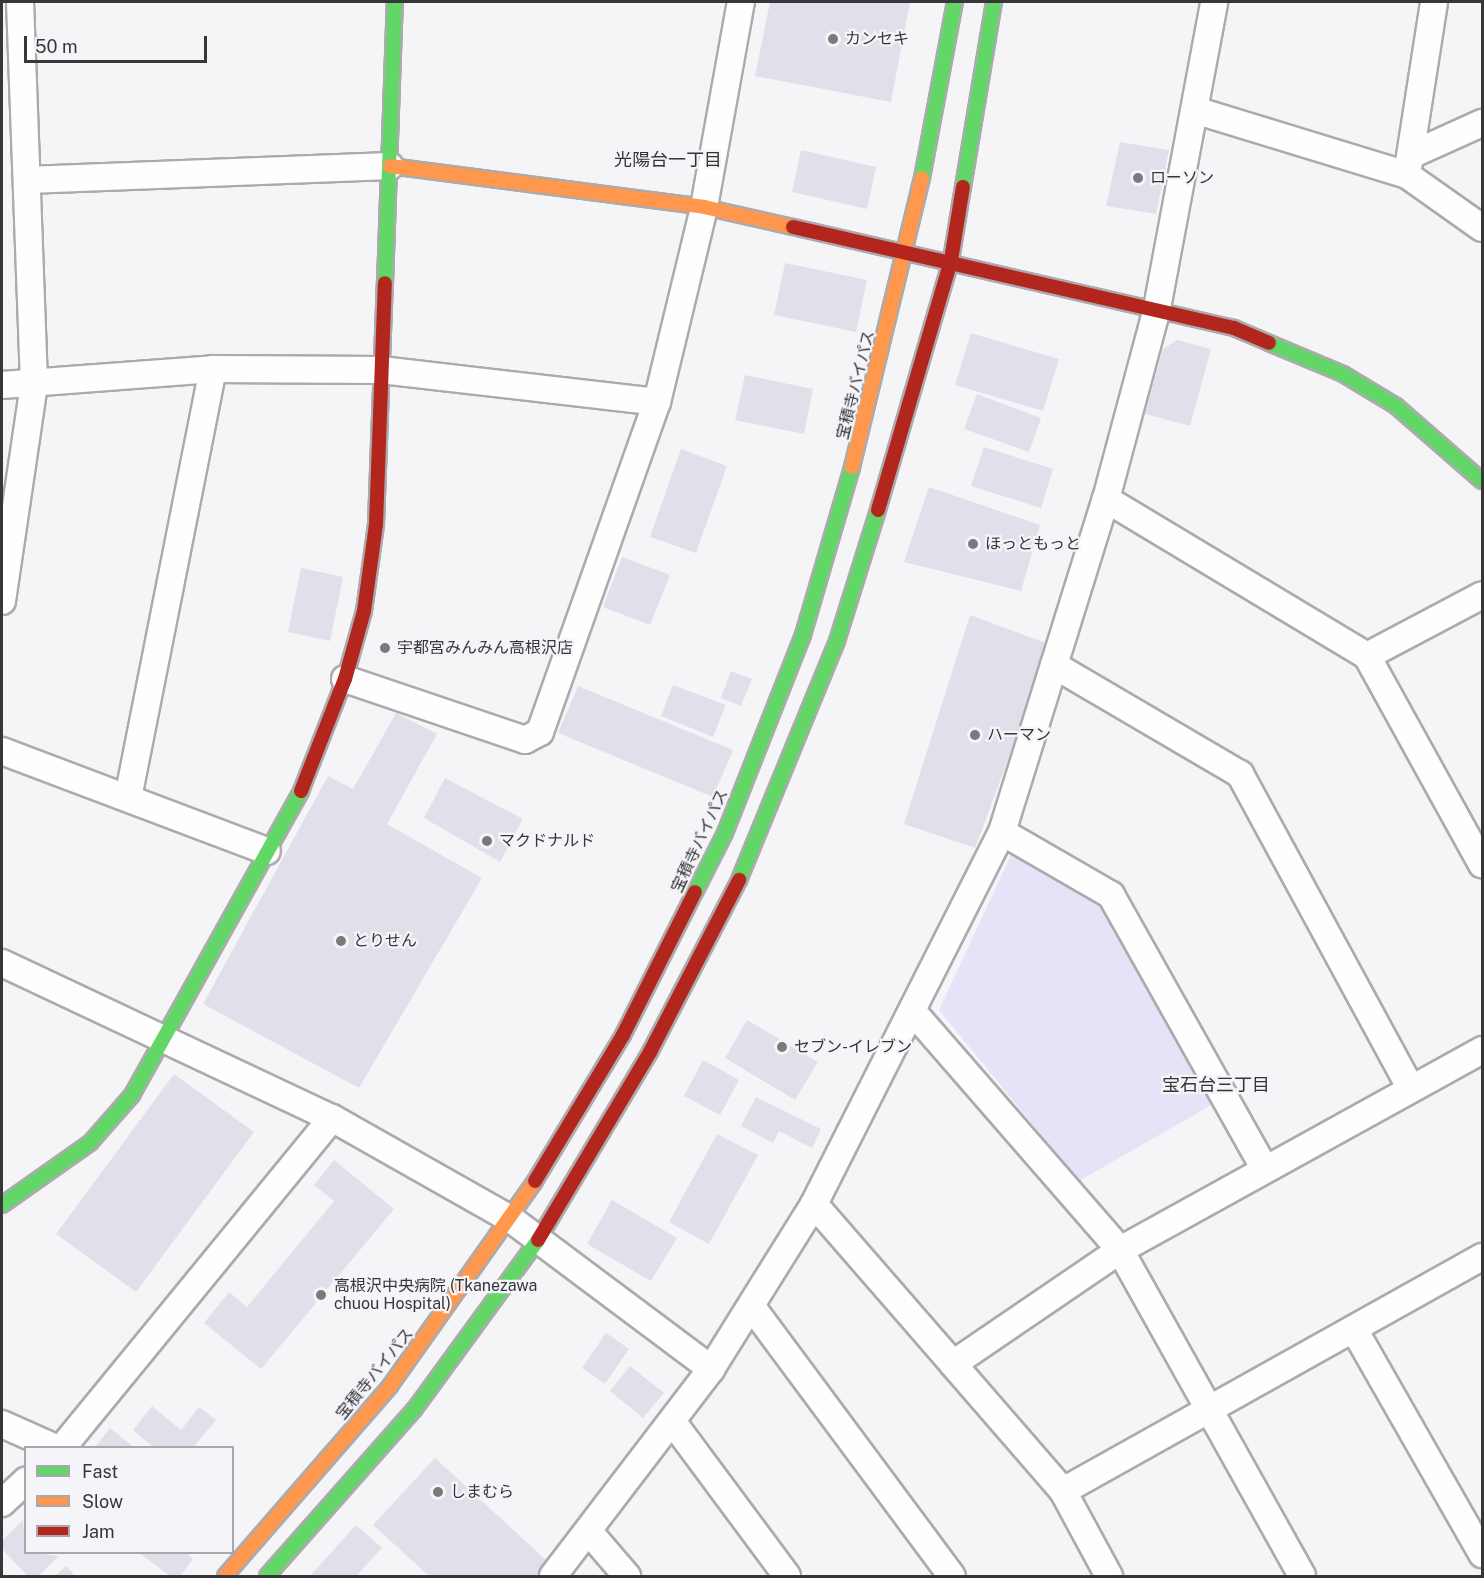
<!DOCTYPE html>
<meta charset="utf-8">
<style>
body{margin:0}
#map{position:relative;width:1484px;height:1578px;overflow:hidden;background:#f5f5f8;font-family:"Public Sans","Noto Sans JP",sans-serif}
div>[style]{position:absolute}
.green>*{inset:0;background:#e4e3f7}
.building>*{inset:0;background:#e0e0eb}
.roads{filter:drop-shadow(2px 0 #ababad) drop-shadow(-2px 0 #ababad) drop-shadow(0 2px #ababad) drop-shadow(0 -2px #ababad)}
.street>*{height:26px;margin:-13px;padding:0 13px;transform-origin:13px;border-radius:13px;background:#fefefe}
.fast>*{height:14px;margin:-7px;padding:0 7px;transform-origin:7px;border-radius:7px;background:#63d668}
.slow>*{height:14px;margin:-7px;padding:0 7px;transform-origin:7px;border-radius:7px;background:#ff974d}
.jam>*{height:14px;margin:-7px;padding:0 7px;transform-origin:7px;border-radius:7px;background:#b3261e}
.dots>*{width:16px;height:16px;translate:-50% -50%;box-sizing:border-box;border:3px solid #f4f4f9;border-radius:50%}
span{translate:-50% -50%;white-space:nowrap;text-align:center;line-height:1.15;-webkit-text-stroke:4.5px #f4f4f9;paint-order:stroke}
.poi-label{font-size:16px;color:#373739}
.left{translate:0 -50%;text-align:left}
.street-label{font-size:16px;color:#373739}
.neighbourhood-label{font-size:18px;color:#343437}
.frame{position:absolute;inset:0;border:3px solid #373739;pointer-events:none}
.legend{position:absolute;left:24px;top:1446px;width:210px;height:108px;box-sizing:border-box;background:#f4f4f9;border:2px solid #a8a8ac;margin:0;padding:8px 10px;list-style:none;font-size:18px;color:#373739}
.legend li{display:flex;align-items:center;gap:12px;height:30px}
.legend b{width:30px;border:2px solid #a8a8ac}
.scale{position:absolute;left:24px;top:36px;width:183px;height:27px;box-sizing:border-box;border:3px solid #373739;border-top:0;padding-left:8px;font-size:18px;line-height:21px;white-space:nowrap;color:#373739;-webkit-text-stroke:4px #f4f4f9;paint-order:stroke}
</style>
<div id="map">
<div class="green">
<div style="clip-path:polygon(1012px 853px,1105px 903px,1213px 1104px,1079px 1181px,939px 1010px)"></div>
</div>
<div class="building">
<div style="clip-path:polygon(770px 2px,910px 2px,891px 102px,755px 76px)"></div>
<div style="clip-path:polygon(1120px 142px,1169px 150px,1156px 214px,1106px 206px)"></div>
<div style="clip-path:polygon(801px 150px,876px 167px,867px 209px,792px 192px)"></div>
<div style="clip-path:polygon(785px 263px,867px 280px,856px 332px,774px 315px)"></div>
<div style="clip-path:polygon(971px 333px,1059px 359px,1043px 411px,955px 385px)"></div>
<div style="clip-path:polygon(1177px 340px,1211px 349px,1190px 426px,1145px 414px,1163px 349px)"></div>
<div style="clip-path:polygon(745px 375px,813px 389px,804px 434px,735px 420px)"></div>
<div style="clip-path:polygon(977px 394px,1041px 418px,1029px 452px,964px 429px)"></div>
<div style="clip-path:polygon(984px 447px,1053px 469px,1041px 508px,971px 486px)"></div>
<div style="clip-path:polygon(681px 449px,727px 466px,696px 553px,650px 537px)"></div>
<div style="clip-path:polygon(929px 487px,1040px 525px,1021px 591px,904px 562px)"></div>
<div style="clip-path:polygon(622px 557px,670px 575px,650px 625px,603px 607px)"></div>
<div style="clip-path:polygon(301px 568px,343px 577px,330px 641px,288px 632px)"></div>
<div style="clip-path:polygon(970px 615px,1051px 645px,975px 848px,904px 824px)"></div>
<div style="clip-path:polygon(731px 671px,752px 679px,741px 706px,721px 698px)"></div>
<div style="clip-path:polygon(673px 685px,726px 705px,713px 737px,661px 716px)"></div>
<div style="clip-path:polygon(578px 686px,733px 750px,713px 797px,558px 733px)"></div>
<div style="clip-path:polygon(396px 713px,437px 734px,387px 824px,482px 878px,359px 1088px,203px 1004px,328px 776px,353px 789px)"></div>
<div style="clip-path:polygon(445px 778px,523px 819px,500px 862px,424px 818px)"></div>
<div style="clip-path:polygon(747px 1020px,818px 1062px,795px 1100px,725px 1058px)"></div>
<div style="clip-path:polygon(703px 1060px,739px 1080px,720px 1115px,684px 1096px)"></div>
<div style="clip-path:polygon(174px 1074px,254px 1132px,136px 1292px,56px 1234px)"></div>
<div style="clip-path:polygon(756px 1097px,821px 1129px,812px 1148px,779px 1131px,773px 1143px,741px 1126px)"></div>
<div style="clip-path:polygon(717px 1134px,758px 1155px,709px 1244px,669px 1222px)"></div>
<div style="clip-path:polygon(334px 1160px,394px 1209px,261px 1369px,204px 1323px,229px 1292px,247px 1307px,334px 1201px,314px 1185px)"></div>
<div style="clip-path:polygon(612px 1200px,677px 1238px,651px 1281px,587px 1244px)"></div>
<div style="clip-path:polygon(606px 1333px,629px 1349px,605px 1384px,582px 1368px)"></div>
<div style="clip-path:polygon(630px 1366px,664px 1393px,643px 1418px,610px 1391px)"></div>
<div style="clip-path:polygon(152px 1406px,181px 1430px,199px 1407px,216px 1420px,193px 1448px,154px 1448px,133px 1430px)"></div>
<div style="clip-path:polygon(110px 1428px,135px 1448px,94px 1448px)"></div>
<div style="clip-path:polygon(435px 1458px,558px 1571px,553px 1576px,429px 1576px,373px 1525px)"></div>
<div style="clip-path:polygon(23px 1520px,26px 1552px,59px 1556px,38px 1576px,28px 1576px,2px 1549px,2px 1541px)"></div>
<div style="clip-path:polygon(356px 1525px,382px 1548px,356px 1576px,310px 1576px)"></div>
<div style="clip-path:polygon(138px 1552px,185px 1552px,193px 1559px,180px 1576px,170px 1576px)"></div>
<div style="clip-path:polygon(66px 1566px,75px 1576px,55px 1576px)"></div>
</div>
<div class="roads">
<div class="street">
<div style="left:1198px;top:111px;width:219px;rotate:17deg"></div>
<div style="left:1407px;top:175px;width:92px;rotate:35.2deg"></div>
<div style="left:1411px;top:155px;width:78px;rotate:-24.3deg"></div>
<div style="left:1407px;top:175px;width:175px;rotate:-81.1deg"></div>
<div style="left:27px;top:180px;width:363px;rotate:-2.2deg"></div>
<div style="left:2px;top:385px;width:212px;rotate:-4.3deg"></div>
<div style="left:213px;top:369px;width:168px;rotate:0.3deg"></div>
<div style="left:381px;top:370px;width:278px;rotate:6.6deg"></div>
<div style="left:1106px;top:499px;width:305px;rotate:31deg"></div>
<div style="left:1367px;top:656px;width:238px;rotate:61.1deg"></div>
<div style="left:2px;top:601px;width:220px;rotate:-81.6deg"></div>
<div style="left:34px;top:383px;width:381px;rotate:-92.1deg"></div>
<div style="left:1367px;top:656px;width:130px;rotate:-27.9deg"></div>
<div style="left:1054px;top:665px;width:216px;rotate:30.4deg"></div>
<div style="left:1240px;top:774px;width:358px;rotate:61.5deg"></div>
<div style="left:345px;top:679px;width:190px;rotate:18.7deg"></div>
<div style="left:525px;top:740px;width:17px;rotate:-28deg"></div>
<div style="left:540px;top:732px;width:350px;rotate:-70.5deg"></div>
<div style="left:657px;top:402px;width:201px;rotate:-76.4deg"></div>
<div style="left:704px;top:207px;width:208px;rotate:-79.8deg"></div>
<div style="left:2px;top:751px;width:283px;rotate:20.7deg"></div>
<div style="left:128px;top:798px;width:437px;rotate:-78.8deg"></div>
<div style="left:1002px;top:832px;width:126px;rotate:30deg"></div>
<div style="left:1111px;top:895px;width:314px;rotate:60.7deg"></div>
<div style="left:2px;top:963px;width:365px;rotate:25.2deg"></div>
<div style="left:332px;top:1118px;width:207px;rotate:29.5deg"></div>
<div style="left:512px;top:1220px;width:249px;rotate:36.8deg"></div>
<div style="left:915px;top:1014px;width:313px;rotate:49deg"></div>
<div style="left:1120px;top:1250px;width:373px;rotate:60.8deg"></div>
<div style="left:814px;top:1204px;width:212px;rotate:49deg"></div>
<div style="left:953px;top:1364px;width:202px;rotate:-34.3deg"></div>
<div style="left:1120px;top:1250px;width:414px;rotate:-28.9deg"></div>
<div style="left:752px;top:1307px;width:335px;rotate:53.4deg"></div>
<div style="left:1355px;top:1331px;width:257px;rotate:60.3deg"></div>
<div style="left:953px;top:1364px;width:168px;rotate:49.1deg"></div>
<div style="left:1063px;top:1491px;width:97px;rotate:61.6deg"></div>
<div style="left:672px;top:1421px;width:193px;rotate:53.4deg"></div>
<div style="left:2px;top:1424px;width:59px;rotate:24deg"></div>
<div style="left:62px;top:1448px;width:426px;rotate:-50.7deg"></div>
<div style="left:1063px;top:1491px;width:480px;rotate:-29.2deg"></div>
<div style="left:2px;top:1503px;width:33px;rotate:-43deg"></div>
<div style="left:590px;top:1533px;width:57px;rotate:49.3deg"></div>
<div style="left:553px;top:1576px;width:260px;rotate:-52.6deg"></div>
<div style="left:711px;top:1369px;width:195px;rotate:-58deg"></div>
<div style="left:814px;top:1204px;width:417px;rotate:-63.2deg"></div>
<div style="left:1002px;top:832px;width:349px;rotate:-72.7deg"></div>
<div style="left:1106px;top:499px;width:198px;rotate:-75deg"></div>
<div style="left:1157px;top:308px;width:311px;rotate:-79.4deg"></div>
</div>
<div class="fast">
<div style="left:922px;top:178px;width:179px;rotate:-79.4deg"></div>
<div style="left:963px;top:187px;width:188px;rotate:-80.5deg"></div>
<div style="left:385px;top:283px;width:281px;rotate:-88deg"></div>
<div style="left:1269px;top:343px;width:80px;rotate:22.7deg"></div>
<div style="left:1343px;top:374px;width:62px;rotate:31.1deg"></div>
<div style="left:1396px;top:406px;width:114px;rotate:41.1deg"></div>
<div style="left:739px;top:880px;width:258px;rotate:-67.7deg"></div>
<div style="left:837px;top:641px;width:137px;rotate:-72.6deg"></div>
<div style="left:695px;top:892px;width:66px;rotate:-63deg"></div>
<div style="left:725px;top:833px;width:213px;rotate:-68.5deg"></div>
<div style="left:803px;top:635px;width:175px;rotate:-73.7deg"></div>
<div style="left:2px;top:1205px;width:108px;rotate:-35.2deg"></div>
<div style="left:90px;top:1143px;width:64px;rotate:-48.8deg"></div>
<div style="left:132px;top:1095px;width:348px;rotate:-60.9deg"></div>
<div style="left:267px;top:1576px;width:222px;rotate:-48.5deg"></div>
<div style="left:414px;top:1410px;width:210px;rotate:-53.9deg"></div>
</div>
<div class="slow">
<div style="left:390px;top:166px;width:317px;rotate:7.4deg"></div>
<div style="left:704px;top:207px;width:91px;rotate:12.7deg"></div>
<div style="left:852px;top:467px;width:297px;rotate:-76.4deg"></div>
<div style="left:225px;top:1576px;width:252px;rotate:-49deg"></div>
<div style="left:390px;top:1386px;width:251px;rotate:-54.7deg"></div>
</div>
<div class="jam">
<div style="left:793px;top:227px;width:452px;rotate:12.9deg"></div>
<div style="left:1234px;top:328px;width:38px;rotate:23deg"></div>
<div style="left:878px;top:510px;width:260px;rotate:-73.7deg"></div>
<div style="left:951px;top:260px;width:74px;rotate:-80.7deg"></div>
<div style="left:301px;top:791px;width:120px;rotate:-68.6deg"></div>
<div style="left:345px;top:679px;width:71px;rotate:-74.4deg"></div>
<div style="left:364px;top:611px;width:88px;rotate:-82.1deg"></div>
<div style="left:376px;top:524px;width:241px;rotate:-87.9deg"></div>
<div style="left:535px;top:1181px;width:170px;rotate:-58.9deg"></div>
<div style="left:623px;top:1035px;width:160px;rotate:-63.3deg"></div>
<div style="left:538px;top:1240px;width:219px;rotate:-59.2deg"></div>
<div style="left:650px;top:1052px;width:194px;rotate:-62.6deg"></div>
</div>
</div>
<div class="dots">
<div style="left:833px;top:39px;background:#7a7a7c"></div>
<div style="left:1138px;top:178px;background:#7a7a7c"></div>
<div style="left:973px;top:544px;background:#7a7a7c"></div>
<div style="left:385px;top:648px;background:#7a7a7c"></div>
<div style="left:975px;top:735px;background:#7a7a7c"></div>
<div style="left:487px;top:841px;background:#7a7a7c"></div>
<div style="left:341px;top:941px;background:#7a7a7c"></div>
<div style="left:782px;top:1047px;background:#7a7a7c"></div>
<div style="left:321px;top:1295px;background:#7a7a7c"></div>
<div style="left:438px;top:1492px;background:#7a7a7c"></div>
</div>
<div class="poi-label">
<span class="left" style="left:845px;top:39px">カンセキ</span>
<span class="left" style="left:1150px;top:178px">ローソン</span>
<span class="left" style="left:985px;top:544px">ほっともっと</span>
<span class="left" style="left:397px;top:648px">宇都宮みんみん高根沢店</span>
<span class="left" style="left:987px;top:735px">ハーマン</span>
<span class="left" style="left:499px;top:841px">マクドナルド</span>
<span class="left" style="left:353px;top:941px">とりせん</span>
<span class="left" style="left:794px;top:1047px">セブン-イレブン</span>
<span class="left" style="left:334px;top:1295px">高根沢中央病院 (Tkanezawa<br>chuou Hospital)</span>
<span class="left" style="left:450px;top:1492px">しまむら</span>
</div>
<div class="street-label">
<span style="left:856px;top:385px;rotate:-76deg">宝積寺バイパス</span>
<span style="left:700px;top:841px;rotate:-65deg">宝積寺バイパス</span>
<span style="left:375px;top:1374px;rotate:-51deg">宝積寺バイパス</span>
</div>
<div class="neighbourhood-label">
<span style="left:668px;top:160px">光陽台一丁目</span>
<span style="left:1216px;top:1085px">宝石台三丁目</span>
</div>
<div class="frame"></div>
<ul class="legend">
<li><b style="height:8px;background:#63d668"></b>Fast</li>
<li><b style="height:8px;background:#ff974d"></b>Slow</li>
<li><b style="height:8px;background:#b3261e"></b>Jam</li>
</ul>
<div class="scale">50 m</div>
</div>
